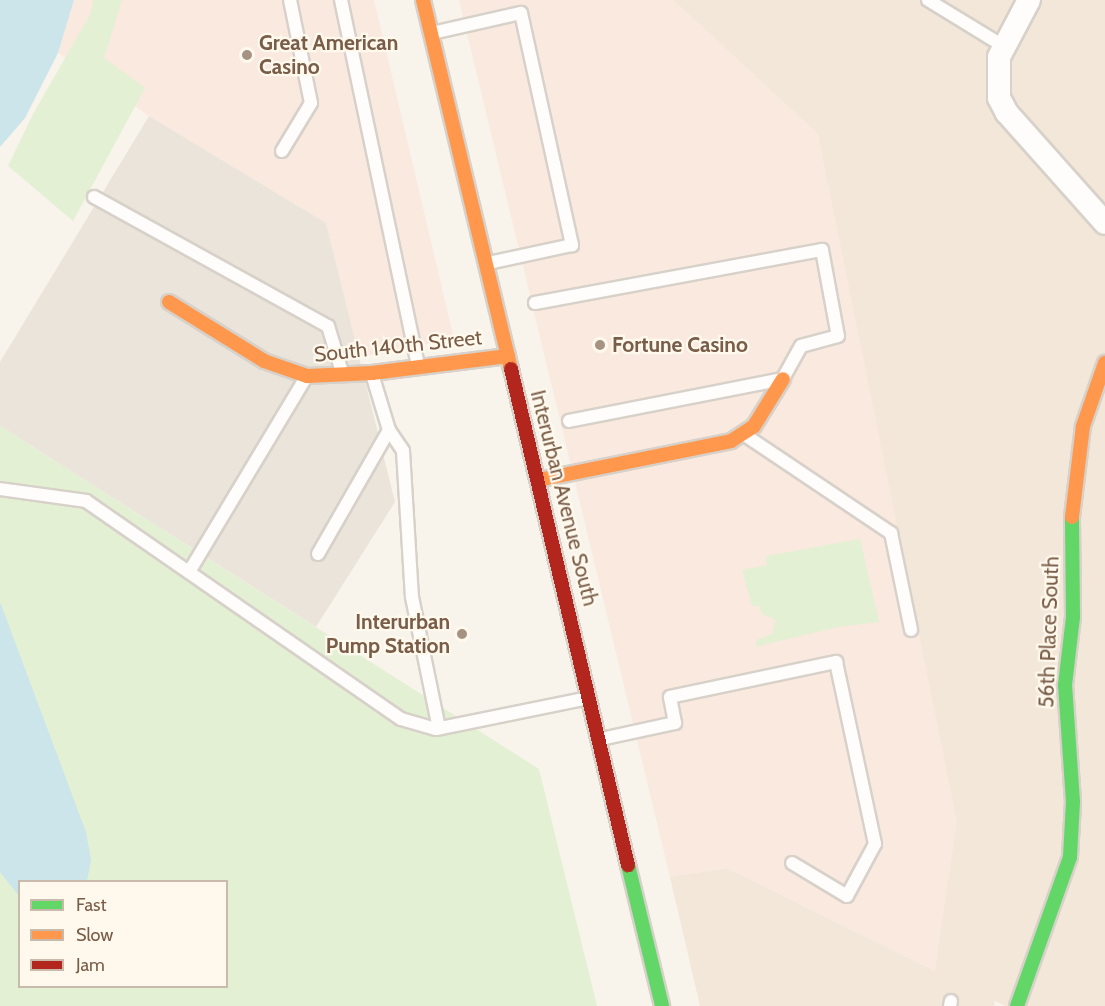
<!DOCTYPE html>
<style>
body{margin:0}
#map{position:relative;width:1105px;height:1006px;overflow:hidden;background:#f8f4eb;font-family:Cabin,sans-serif}
div>[style]{position:absolute}
.residential>*{inset:0;background:#f2e7d8}
.commercial>*{inset:0;background:#f9e9de}
.industrial>*{inset:0;background:#ebe4db}
.green>*{inset:0;background:#e3f0d4}
.water>*{inset:0;background:#cbe5ea}
.roads{filter:drop-shadow(2px 0 #d7d1c9) drop-shadow(-2px 0 #d7d1c9) drop-shadow(0 2px #d7d1c9) drop-shadow(0 -2px #d7d1c9)}
.lane>*{height:12px;margin:-6px;padding:0 6px;transform-origin:6px;border-radius:6px;background:#fefdfc}
.street>*{height:22px;margin:-11px;padding:0 11px;transform-origin:11px;border-radius:11px;background:#fefdfc}
.fast>*{height:14px;margin:-7px;padding:0 7px;transform-origin:7px;border-radius:7px;background:#63d668}
.slow>*{height:14px;margin:-7px;padding:0 7px;transform-origin:7px;border-radius:7px;background:#ff974d}
.jam>*{height:14px;margin:-7px;padding:0 7px;transform-origin:7px;border-radius:7px;background:#b3261e}
.dots>*{width:16px;height:16px;translate:-50% -50%;box-sizing:border-box;border:3px solid #fff9ed;border-radius:50%}
span{translate:-50% -50%;white-space:nowrap;text-align:center;line-height:1.15;-webkit-text-stroke:4.5px #fff9ed;paint-order:stroke}
.poi-label{font-size:21px;color:#795d48;font-weight:700}
.left{translate:0 -50%;text-align:left}
.right{translate:-100% -50%;text-align:right}
.street-label{font-size:21px;color:#795d48}
.legend{position:absolute;left:18px;top:880px;width:210px;height:108px;box-sizing:border-box;background:#fff9ed;border:2px solid #c9bbab;margin:0;padding:8px 10px;list-style:none;font-size:18px;color:#795d48}
.legend li{display:flex;align-items:center;gap:12px;height:30px}
.legend b{width:30px;border:2px solid #c9bbab}
</style>
<div id="map">
<div class="residential">
<div style="clip-path:polygon(673px 0,1105px 0,1105px 1006px,1006px 1006px,995px 1001px,994px 1006px,700px 1006px,670px 877px,727px 868px,935px 971px,818px 134px)"></div>
</div>
<div class="commercial">
<div style="clip-path:polygon(74px 0,374px 0,454px 339px,359px 357px,326px 223px,149px 116px,58px 53px)"></div>
<div style="clip-path:polygon(459px 0,673px 0,818px 134px,957px 821px,935px 971px,727px 868px,670px 877px)"></div>
</div>
<div class="industrial">
<div style="clip-path:polygon(149px 116px,326px 223px,395px 502px,316px 627px,0 426px,0 362px)"></div>
</div>
<div class="green">
<div style="clip-path:polygon(93px 0,122px 0,104px 58px,145px 88px,73px 221px,8px 166px,33px 114px,91px 13px)"></div>
<div style="clip-path:polygon(evenodd,0 426px,539px 769px,597px 1006px,0 1006px,0 426px,20px 882px,226px 882px,226px 986px,20px 986px,20px 882px)"></div>
<div style="clip-path:polygon(860px 539px,879px 622px,838px 627px,755px 647px,757px 640px,772px 634px,776px 620px,762px 614px,759px 606px,752px 606px,742px 570px,767px 565px,766px 556px)"></div>
</div>
<div class="water">
<div style="clip-path:polygon(0 0,74px 0,58px 53px,25px 118px,0 147px)"></div>
<div style="clip-path:polygon(0 602px,86px 832px,91px 860px,87px 881px,20px 882px,19px 896px,0 872px)"></div>
</div>
<div class="roads">
<div class="lane">
<div style="left:341px;top:0;width:374px;rotate:78.1deg"></div>
<div style="left:928px;top:0;width:88px;rotate:31.5deg"></div>
<div style="left:432px;top:33px;width:91px;rotate:-12.7deg"></div>
<div style="left:521px;top:13px;width:238px;rotate:77.6deg"></div>
<div style="left:572px;top:245px;width:86px;rotate:167.9deg"></div>
<div style="left:282px;top:151px;width:56px;rotate:-58.9deg"></div>
<div style="left:311px;top:103px;width:105px;rotate:-101.5deg"></div>
<div style="left:94px;top:197px;width:267px;rotate:28.9deg"></div>
<div style="left:328px;top:326px;width:48px;rotate:73.1deg"></div>
<div style="left:535px;top:303px;width:292px;rotate:-10.5deg"></div>
<div style="left:822px;top:250px;width:87px;rotate:79.5deg"></div>
<div style="left:838px;top:336px;width:38px;rotate:165deg"></div>
<div style="left:801px;top:346px;width:38px;rotate:119deg"></div>
<div style="left:783px;top:379px;width:218px;rotate:168.9deg"></div>
<div style="left:389px;top:430px;width:25px;rotate:56deg"></div>
<div style="left:403px;top:451px;width:146px;rotate:86.5deg"></div>
<div style="left:412px;top:597px;width:134px;rotate:78.4deg"></div>
<div style="left:745px;top:435px;width:176px;rotate:33.9deg"></div>
<div style="left:891px;top:533px;width:99px;rotate:78.3deg"></div>
<div style="left:0;top:489px;width:87px;rotate:7.9deg"></div>
<div style="left:86px;top:501px;width:383px;rotate:34.7deg"></div>
<div style="left:401px;top:719px;width:36px;rotate:16deg"></div>
<div style="left:436px;top:729px;width:155px;rotate:-11.5deg"></div>
<div style="left:318px;top:554px;width:143px;rotate:-60.2deg"></div>
<div style="left:389px;top:430px;width:59px;rotate:-106.9deg"></div>
<div style="left:189px;top:572px;width:227px;rotate:-59deg"></div>
<div style="left:601px;top:739px;width:76px;rotate:-12.2deg"></div>
<div style="left:675px;top:723px;width:26px;rotate:-101deg"></div>
<div style="left:670px;top:697px;width:170px;rotate:-11.9deg"></div>
<div style="left:836px;top:662px;width:186px;rotate:77.9deg"></div>
<div style="left:875px;top:844px;width:59px;rotate:118.3deg"></div>
<div style="left:847px;top:896px;width:64px;rotate:-149deg"></div>
<div style="left:950px;top:1006px;width:5px;rotate:-79deg"></div>
</div>
<div class="street">
<div style="left:1029px;top:0;width:64px;rotate:117.8deg"></div>
<div style="left:999px;top:57px;width:41px;rotate:90deg"></div>
<div style="left:999px;top:98px;width:17px;rotate:62deg"></div>
<div style="left:1007px;top:113px;width:147px;rotate:48.3deg"></div>
</div>
<div class="fast">
<div style="left:628px;top:865px;width:145px;rotate:76.4deg"></div>
<div style="left:1017px;top:1006px;width:158px;rotate:-70.4deg"></div>
<div style="left:1070px;top:857px;width:55px;rotate:-86.9deg"></div>
<div style="left:1073px;top:802px;width:117px;rotate:-93.9deg"></div>
<div style="left:1065px;top:685px;width:68px;rotate:-83.3deg"></div>
<div style="left:1073px;top:617px;width:100px;rotate:-90.6deg"></div>
</div>
<div class="slow">
<div style="left:423px;top:0;width:379px;rotate:76.6deg"></div>
<div style="left:169px;top:302px;width:112px;rotate:31.8deg"></div>
<div style="left:264px;top:361px;width:46px;rotate:19.2deg"></div>
<div style="left:307px;top:376px;width:65px;rotate:-2.6deg"></div>
<div style="left:372px;top:373px;width:137px;rotate:-7.1deg"></div>
<div style="left:538px;top:480px;width:197px;rotate:-11.4deg"></div>
<div style="left:731px;top:441px;width:27px;rotate:-33deg"></div>
<div style="left:754px;top:426px;width:55px;rotate:-58.3deg"></div>
<div style="left:1072px;top:517px;width:92px;rotate:-83.1deg"></div>
<div style="left:1083px;top:426px;width:67px;rotate:-70.8deg"></div>
</div>
<div class="jam">
<div style="left:511px;top:369px;width:510px;rotate:76.73deg"></div>
</div>
</div>
<div class="dots">
<div style="left:247px;top:55px;background:#a59281"></div>
<div style="left:600px;top:345px;background:#a59281"></div>
<div style="left:462px;top:634px;background:#a59281"></div>
</div>
<div class="poi-label">
<span class="left" style="left:259px;top:55px">Great American<br>Casino</span>
<span class="left" style="left:612px;top:345px">Fortune Casino</span>
<span class="right" style="left:450px;top:634px">Interurban<br>Pump Station</span>
</div>
<div class="street-label">
<span style="left:398px;top:346px;rotate:-6deg">South 140th Street</span>
<span style="left:564px;top:498px;rotate:76deg">Interurban Avenue South</span>
<span style="left:1049px;top:632px;rotate:-88deg">56th Place South</span>
</div>
<ul class="legend">
<li><b style="height:8px;background:#63d668"></b>Fast</li>
<li><b style="height:8px;background:#ff974d"></b>Slow</li>
<li><b style="height:8px;background:#b3261e"></b>Jam</li>
</ul>
</div>
